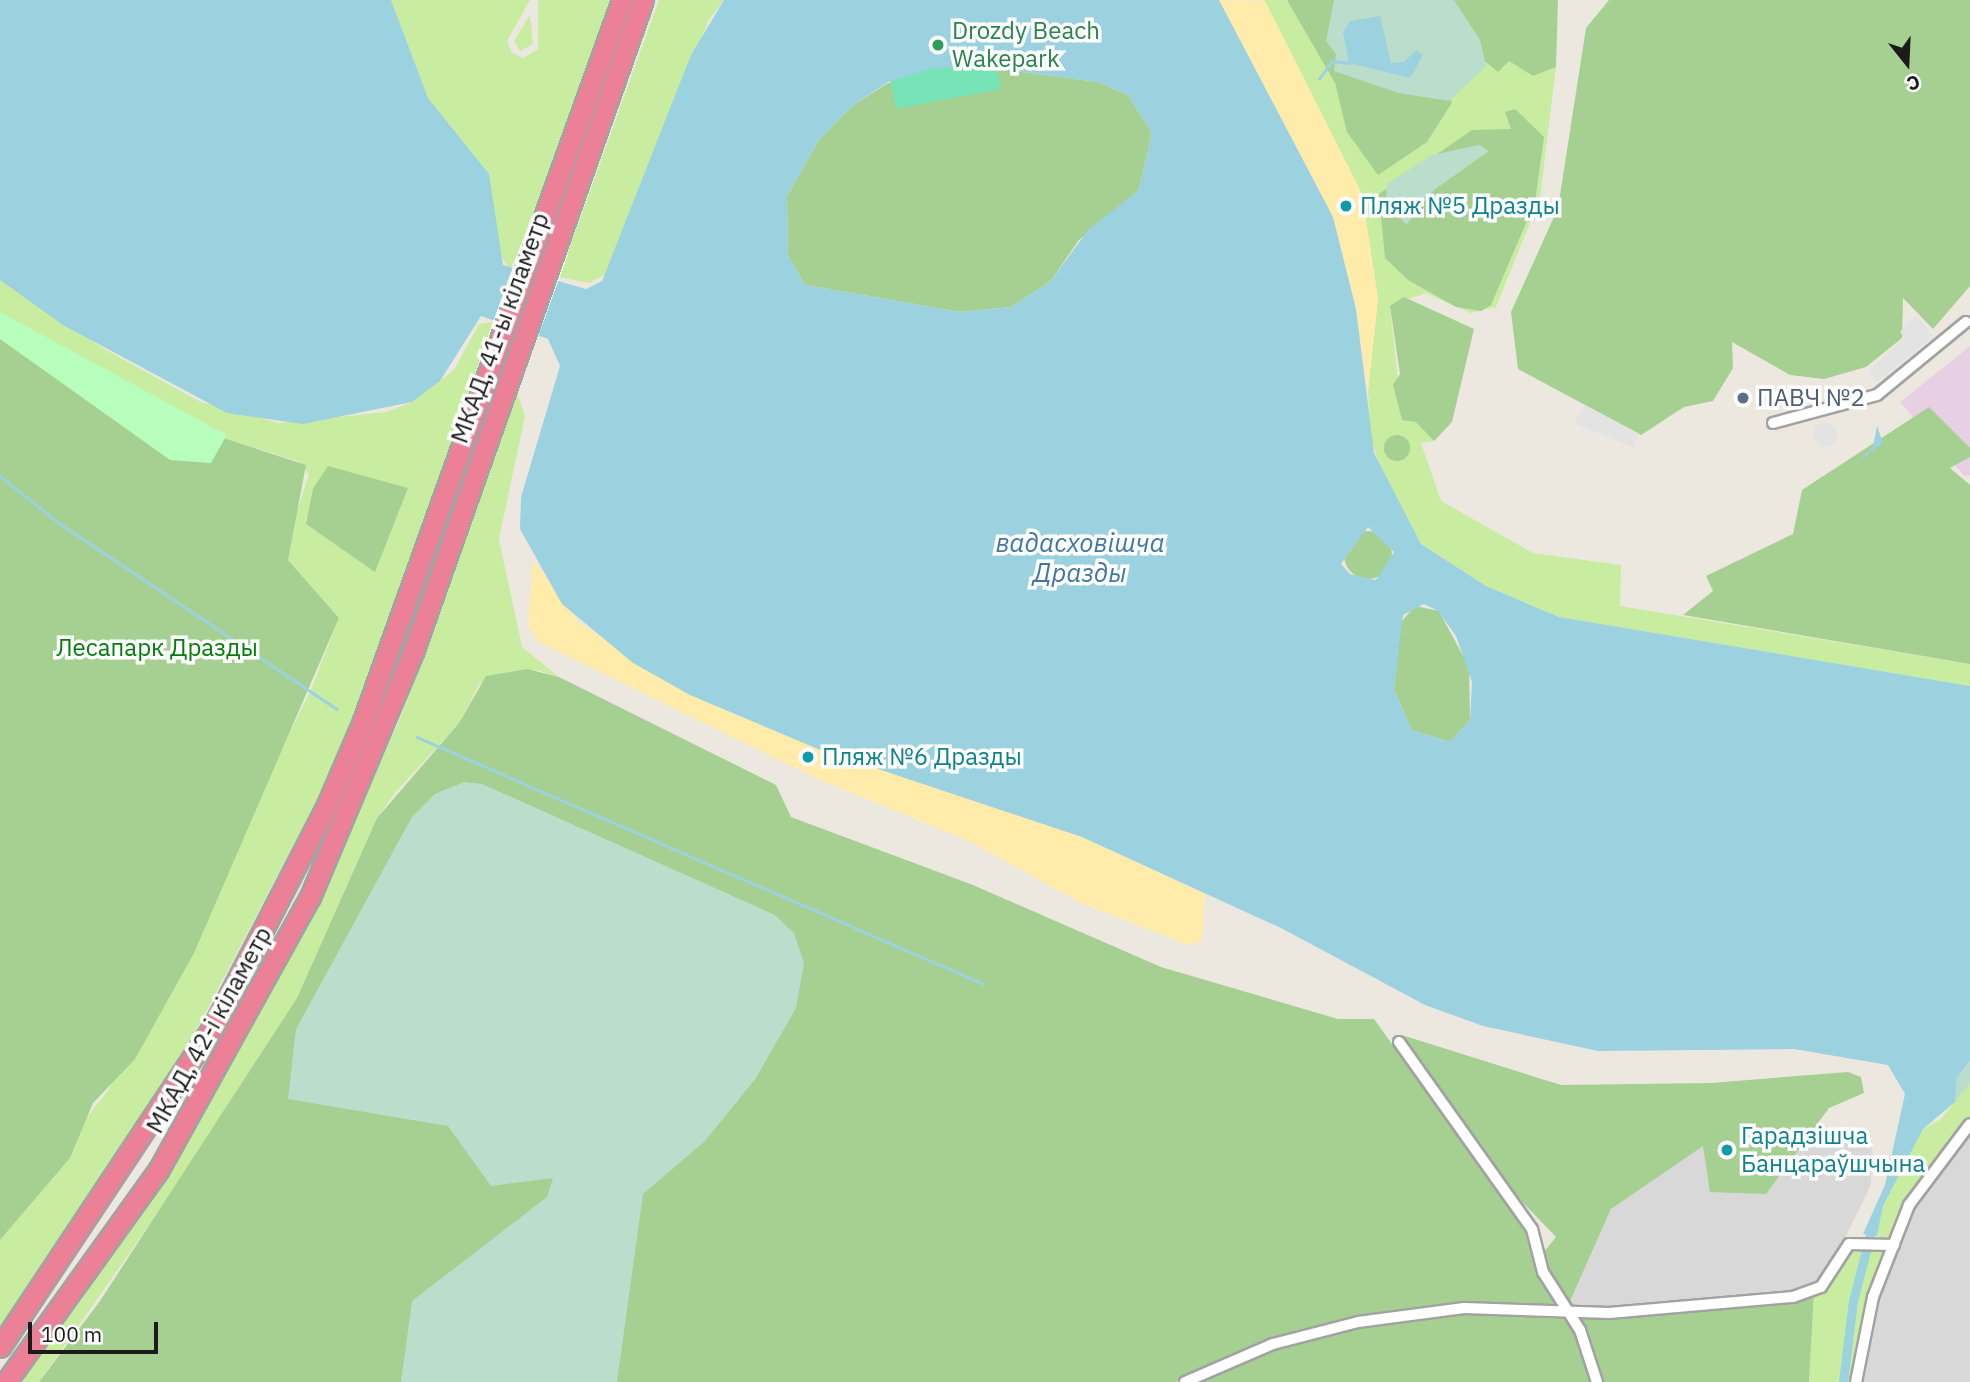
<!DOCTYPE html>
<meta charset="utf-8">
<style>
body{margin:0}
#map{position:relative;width:1970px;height:1382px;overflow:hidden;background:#ede8df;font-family:"IBM Plex Sans",sans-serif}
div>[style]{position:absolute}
.residential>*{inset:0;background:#d9d8d8}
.industrial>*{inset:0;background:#e7d0e3}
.grass>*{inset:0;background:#c8eca0}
.forest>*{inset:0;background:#a5d091}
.round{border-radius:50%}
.wetland>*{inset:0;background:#bdc}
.sand>*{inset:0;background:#ffecab}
.park>*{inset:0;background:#b7fdbb}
.pitch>*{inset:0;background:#77e3b6}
.parking>*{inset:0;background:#e3e3e3}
.water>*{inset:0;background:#9cd1df}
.pier>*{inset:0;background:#fff}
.stream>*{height:2.5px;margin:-1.25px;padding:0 1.25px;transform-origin:1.25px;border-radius:1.25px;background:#9cd1df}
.canal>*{height:9px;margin:-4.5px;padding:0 4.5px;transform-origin:4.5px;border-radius:4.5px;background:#9cd1df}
.roads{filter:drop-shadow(2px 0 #a2a2a2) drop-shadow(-2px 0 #a2a2a2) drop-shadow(0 2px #a2a2a2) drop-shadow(0 -2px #a2a2a2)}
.street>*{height:10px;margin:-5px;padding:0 5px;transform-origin:5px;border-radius:5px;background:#fff}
.highway>*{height:19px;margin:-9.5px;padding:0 9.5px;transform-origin:9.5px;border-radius:9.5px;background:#eb8097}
.dots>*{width:19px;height:19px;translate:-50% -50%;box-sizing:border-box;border:4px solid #fff;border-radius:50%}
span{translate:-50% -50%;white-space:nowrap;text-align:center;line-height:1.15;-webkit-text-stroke:7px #fff;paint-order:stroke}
.leisure-label{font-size:24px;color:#27864d}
.left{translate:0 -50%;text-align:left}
.culture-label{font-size:24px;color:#0d838f}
.street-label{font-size:24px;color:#1b1b1b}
.service-label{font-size:24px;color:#4e5e75}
.park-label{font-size:24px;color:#047d0b}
.water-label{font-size:26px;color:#4077a7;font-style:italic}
.north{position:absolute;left:1872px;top:28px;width:70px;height:70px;-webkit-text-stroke:5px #fff;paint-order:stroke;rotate:162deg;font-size:19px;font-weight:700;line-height:28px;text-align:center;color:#1b1b1b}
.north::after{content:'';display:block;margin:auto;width:24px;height:32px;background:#1b1b1b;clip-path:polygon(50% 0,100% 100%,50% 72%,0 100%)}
.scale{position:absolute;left:28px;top:1322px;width:130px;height:32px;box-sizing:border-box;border:4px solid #1b1b1b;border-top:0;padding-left:9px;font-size:21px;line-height:24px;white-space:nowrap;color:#1b1b1b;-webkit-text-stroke:5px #fff;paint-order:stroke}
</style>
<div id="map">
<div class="residential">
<div style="clip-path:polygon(1769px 1110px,1872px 1140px,1871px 1185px,1823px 1283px,1803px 1293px,1676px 1308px,1566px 1308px,1611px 1210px,1687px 1119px)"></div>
<div style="clip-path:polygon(1970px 1124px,1970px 1382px,1856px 1382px,1864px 1333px,1899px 1228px)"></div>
</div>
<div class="industrial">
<div style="clip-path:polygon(1970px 346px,1970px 475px,1964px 476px,1900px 402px)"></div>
</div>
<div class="grass">
<div style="clip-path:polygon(391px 0,530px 0,507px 41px,512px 53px,523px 58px,538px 49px,538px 0,611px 0,540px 203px,510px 270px,495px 246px,489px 174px,428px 98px)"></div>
<div style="clip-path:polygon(659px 0,724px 0,709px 20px,604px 275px,589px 283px,559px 277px)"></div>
<div style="clip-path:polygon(1264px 0,1287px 0,1303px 23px,1335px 83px,1348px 132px,1427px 142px,1452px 103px,1443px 76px,1461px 54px,1509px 61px,1533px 76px,1556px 67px,1540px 198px,1496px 307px,1470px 313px,1426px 293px,1390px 306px,1402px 420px,1416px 421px,1434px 441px,1421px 443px,1441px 501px,1533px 553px,1621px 565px,1620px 606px,1970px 664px,1970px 686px,1559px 617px,1486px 586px,1421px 544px,1384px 479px,1371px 440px,1368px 392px,1378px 299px,1362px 194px)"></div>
<div style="clip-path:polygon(530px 15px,533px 44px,520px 51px,514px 41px)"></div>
<div style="clip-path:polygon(0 280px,106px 350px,201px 402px,279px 423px,386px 412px,412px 402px,454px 370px,479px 324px,493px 322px,355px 718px,322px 790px,172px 1077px,0 1330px,0 1240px,70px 1158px,79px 1127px,108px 1091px,310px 692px,339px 618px,288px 560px,286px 545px,309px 475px,300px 462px,184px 425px,0 319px)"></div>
<div style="clip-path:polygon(516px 389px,525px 416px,499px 539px,522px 647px,559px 677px,537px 670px,480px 683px,459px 723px,394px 794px,377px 818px,297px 998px,189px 1168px,39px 1382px,17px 1382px,76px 1308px,170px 1166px,306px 929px,402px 714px)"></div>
<div style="clip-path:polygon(1970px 1083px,1970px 1124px,1923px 1181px,1873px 1297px,1856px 1382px,1809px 1382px,1814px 1291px,1840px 1248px,1856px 1241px,1892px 1244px,1877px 1236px,1883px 1206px,1923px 1129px,1941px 1119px)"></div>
</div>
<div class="forest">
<div style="clip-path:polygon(1287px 0,1558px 0,1556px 67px,1533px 76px,1509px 61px,1498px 72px,1476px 54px,1443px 76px,1452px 103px,1427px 142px,1378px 175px,1347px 132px,1335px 83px)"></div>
<div style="clip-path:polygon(1609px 0,1970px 0,1970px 286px,1933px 329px,1903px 298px,1902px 338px,1866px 367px,1824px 379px,1790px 375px,1732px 342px,1733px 368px,1713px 401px,1684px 407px,1641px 435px,1518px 369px,1511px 312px,1558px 208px,1586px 28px)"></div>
<div style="clip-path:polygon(978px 66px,1098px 82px,1128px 95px,1152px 133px,1139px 190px,1079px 240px,1050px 282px,1011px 307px,960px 312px,805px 285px,788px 255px,787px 196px,819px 140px,852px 106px,888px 83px)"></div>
<div style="clip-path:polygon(1515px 109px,1544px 137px,1535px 202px,1491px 305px,1481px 311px,1456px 307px,1408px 280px,1385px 258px,1379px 194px,1472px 130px,1511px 129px,1505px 112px)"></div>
<div style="clip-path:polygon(1404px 297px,1474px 329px,1452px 422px,1434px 441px,1416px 422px,1402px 420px,1393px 385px,1400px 374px,1390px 306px)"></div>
<div style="clip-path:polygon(0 319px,184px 425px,306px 465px,288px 560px,339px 618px,194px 953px,135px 1059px,93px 1103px,70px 1158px,0 1240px)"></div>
<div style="clip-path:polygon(1929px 407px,1970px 448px,1970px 457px,1950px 468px,1970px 485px,1970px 664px,1683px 615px,1713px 591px,1706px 576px,1793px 534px,1802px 490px)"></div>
<div class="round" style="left:1384px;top:435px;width:26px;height:26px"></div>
<div style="clip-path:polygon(328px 466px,408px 488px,375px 572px,306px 524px,313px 489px)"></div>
<div class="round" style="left:1344px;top:531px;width:48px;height:48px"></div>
<div style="clip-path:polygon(1415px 606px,1439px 611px,1469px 667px,1470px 720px,1450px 742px,1412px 730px,1394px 690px,1401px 622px)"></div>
<div style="clip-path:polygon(527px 669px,559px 677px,776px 785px,791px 817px,973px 885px,1161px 967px,1338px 1019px,1374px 1019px,1524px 1228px,1539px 1258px,1556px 1237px,1481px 1159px,1412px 1063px,1405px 1036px,1561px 1085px,1711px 1083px,1848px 1072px,1861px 1077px,1864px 1093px,1829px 1108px,1766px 1194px,1710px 1192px,1703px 1146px,1611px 1209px,1567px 1308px,1676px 1308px,1814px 1291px,1809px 1382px,1185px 1382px,1207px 1369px,1176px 1382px,39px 1382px,100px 1301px,297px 998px,377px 818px,459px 723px,486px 676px)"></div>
</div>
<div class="wetland">
<div style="clip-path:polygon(1334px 0,1454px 0,1480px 40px,1486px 66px,1449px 101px,1399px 93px,1334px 71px,1336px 54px,1326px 41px)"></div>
<div style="clip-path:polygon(1479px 145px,1489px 151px,1434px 190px,1406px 225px,1386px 198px,1387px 184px,1432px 155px)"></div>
<div style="clip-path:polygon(464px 782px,482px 784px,775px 915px,794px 933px,804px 963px,796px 1008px,756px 1078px,705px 1141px,643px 1194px,617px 1382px,401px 1382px,412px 1301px,547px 1197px,553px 1178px,491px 1186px,448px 1126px,288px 1099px,296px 1029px,412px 817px,435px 794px)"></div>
<div style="clip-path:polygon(1970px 1061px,1970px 1083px,1955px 1102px,1957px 1078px)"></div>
</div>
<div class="sand">
<div style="clip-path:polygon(1219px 0,1265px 1px,1362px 194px,1378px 299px,1368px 392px,1356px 309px,1333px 217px)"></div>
<div style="clip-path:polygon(533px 560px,580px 623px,690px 695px,818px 749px,1059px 827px,1205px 894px,1202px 940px,1188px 945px,1081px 903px,967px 840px,818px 779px,537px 641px,528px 625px)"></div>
</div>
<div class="park">
<div style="clip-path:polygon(0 312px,227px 435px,211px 463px,170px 460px,0 339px)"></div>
</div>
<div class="pitch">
<div style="clip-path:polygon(875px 0,983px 0,1001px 89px,896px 109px)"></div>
</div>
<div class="parking">
<div style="clip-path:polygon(1916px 316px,1934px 336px,1876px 383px,1869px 370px,1904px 338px,1900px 332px)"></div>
<div style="clip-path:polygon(1585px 405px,1638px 433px,1634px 448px,1574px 423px)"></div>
<div class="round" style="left:1813px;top:423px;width:24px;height:24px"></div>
</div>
<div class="water">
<div style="clip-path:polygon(evenodd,0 0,391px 0,428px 98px,489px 174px,503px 265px,586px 289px,602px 281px,691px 55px,724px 0,1219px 0,1333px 217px,1356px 309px,1374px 453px,1421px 544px,1486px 586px,1559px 617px,1970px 686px,1970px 1061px,1957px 1078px,1955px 1102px,1923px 1129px,1883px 1206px,1877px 1236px,1863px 1234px,1885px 1185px,1905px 1094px,1888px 1065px,1794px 1049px,1598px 1051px,1483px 1026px,1425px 1005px,1281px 928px,1082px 837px,818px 749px,690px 695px,633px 663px,562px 604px,520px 529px,521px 497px,560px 366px,548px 339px,481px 316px,440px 381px,412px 402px,303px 424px,227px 413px,63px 325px,0 280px,0 0,978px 66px,1098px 82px,1128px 95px,1152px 133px,1139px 190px,1088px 230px,1050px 282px,1011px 307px,960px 312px,805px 285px,788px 255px,787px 196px,819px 140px,852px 106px,888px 82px,933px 68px,978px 66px,0 0,1368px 527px,1394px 552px,1376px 580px,1350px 574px,1341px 564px,1368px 527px,0 0,1424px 604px,1438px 611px,1456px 636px,1472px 682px,1470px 720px,1450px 742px,1412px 730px,1394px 690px,1403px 615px,1424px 604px)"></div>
<div style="clip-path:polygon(1380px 16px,1391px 63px,1404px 62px,1416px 50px,1423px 55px,1410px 78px,1349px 63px,1343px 32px,1350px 21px)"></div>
<div style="clip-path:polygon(1877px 426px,1883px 443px,1854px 465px,1873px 447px)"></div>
</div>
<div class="pier">
<div style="clip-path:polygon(523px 240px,568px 254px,527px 367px,482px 353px)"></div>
</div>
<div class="stream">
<div style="left:1319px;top:79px;width:22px;rotate:-54deg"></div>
<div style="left:1332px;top:61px;width:17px;rotate:7deg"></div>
<div style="left:0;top:476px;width:75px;rotate:38.5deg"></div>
<div style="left:59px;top:523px;width:334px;rotate:33.8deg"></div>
<div style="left:417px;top:737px;width:618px;rotate:23.54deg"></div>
</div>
<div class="canal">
<div style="left:1843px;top:1382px;width:82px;rotate:-83deg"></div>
<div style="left:1853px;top:1301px;width:68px;rotate:-75.6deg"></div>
</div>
<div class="roads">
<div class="street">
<div style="left:1773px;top:423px;width:108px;rotate:-15.1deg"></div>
<div style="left:1877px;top:395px;width:115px;rotate:-39.4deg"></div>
<div style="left:1399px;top:1042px;width:229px;rotate:54.6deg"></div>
<div style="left:1532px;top:1229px;width:44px;rotate:75.7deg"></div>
<div style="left:1543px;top:1272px;width:69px;rotate:57.5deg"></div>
<div style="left:1580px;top:1330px;width:55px;rotate:71.9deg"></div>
<div style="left:1185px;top:1382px;width:96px;rotate:-23.4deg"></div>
<div style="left:1273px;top:1344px;width:88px;rotate:-14.5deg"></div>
<div style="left:1358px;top:1322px;width:107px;rotate:-7.5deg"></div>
<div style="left:1464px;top:1308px;width:145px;rotate:2deg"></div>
<div style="left:1609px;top:1313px;width:185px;rotate:-5deg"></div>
<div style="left:1793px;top:1297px;width:30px;rotate:-20deg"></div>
<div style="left:1821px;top:1287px;width:51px;rotate:-56.9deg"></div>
<div style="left:1849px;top:1244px;width:45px;rotate:1.3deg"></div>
<div style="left:1856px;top:1382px;width:87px;rotate:-78.7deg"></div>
<div style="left:1873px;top:1297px;width:99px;rotate:-68.6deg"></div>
<div style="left:1909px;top:1205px;width:101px;rotate:-53deg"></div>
</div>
<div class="highway">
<div style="left:0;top:1347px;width:387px;rotate:-56.4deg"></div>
<div style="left:214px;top:1025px;width:247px;rotate:-62.8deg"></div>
<div style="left:327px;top:805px;width:91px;rotate:-66.8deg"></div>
<div style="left:363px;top:721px;width:766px;rotate:-70.24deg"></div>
<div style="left:6px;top:1382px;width:262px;rotate:-54.3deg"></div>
<div style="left:159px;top:1169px;width:311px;rotate:-61deg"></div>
<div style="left:310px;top:897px;width:266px;rotate:-67.2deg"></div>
<div style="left:413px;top:652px;width:691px;rotate:-70.57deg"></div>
</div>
</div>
<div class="dots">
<div style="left:938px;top:45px;background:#2e9e5b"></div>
<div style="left:1346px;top:206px;background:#0f9aa8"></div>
<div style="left:1743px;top:398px;background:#5c6f8a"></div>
<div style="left:808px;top:757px;background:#0f9aa8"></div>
<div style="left:1727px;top:1150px;background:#0f9aa8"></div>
</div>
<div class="leisure-label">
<span class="left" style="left:952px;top:45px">Drozdy Beach<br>Wakepark</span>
</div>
<div class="culture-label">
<span class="left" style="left:1360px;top:206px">Пляж №5 Дразды</span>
<span class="left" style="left:822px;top:757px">Пляж №6 Дразды</span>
<span class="left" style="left:1741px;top:1150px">Гарадзішча<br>Банцараўшчына</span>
</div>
<div class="street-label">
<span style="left:500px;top:328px;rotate:-70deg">МКАД, 41-ы кіламетр</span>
<span style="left:209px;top:1030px;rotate:-61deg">МКАД, 42-і кіламетр</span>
</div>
<div class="service-label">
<span class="left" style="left:1757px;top:398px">ПАВЧ №2</span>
</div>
<div class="park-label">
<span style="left:157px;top:648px">Лесапарк Дразды</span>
</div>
<div class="water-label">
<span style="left:1080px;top:558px">вадасховішча<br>Дразды</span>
</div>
<div class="north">С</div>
<div class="scale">100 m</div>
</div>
